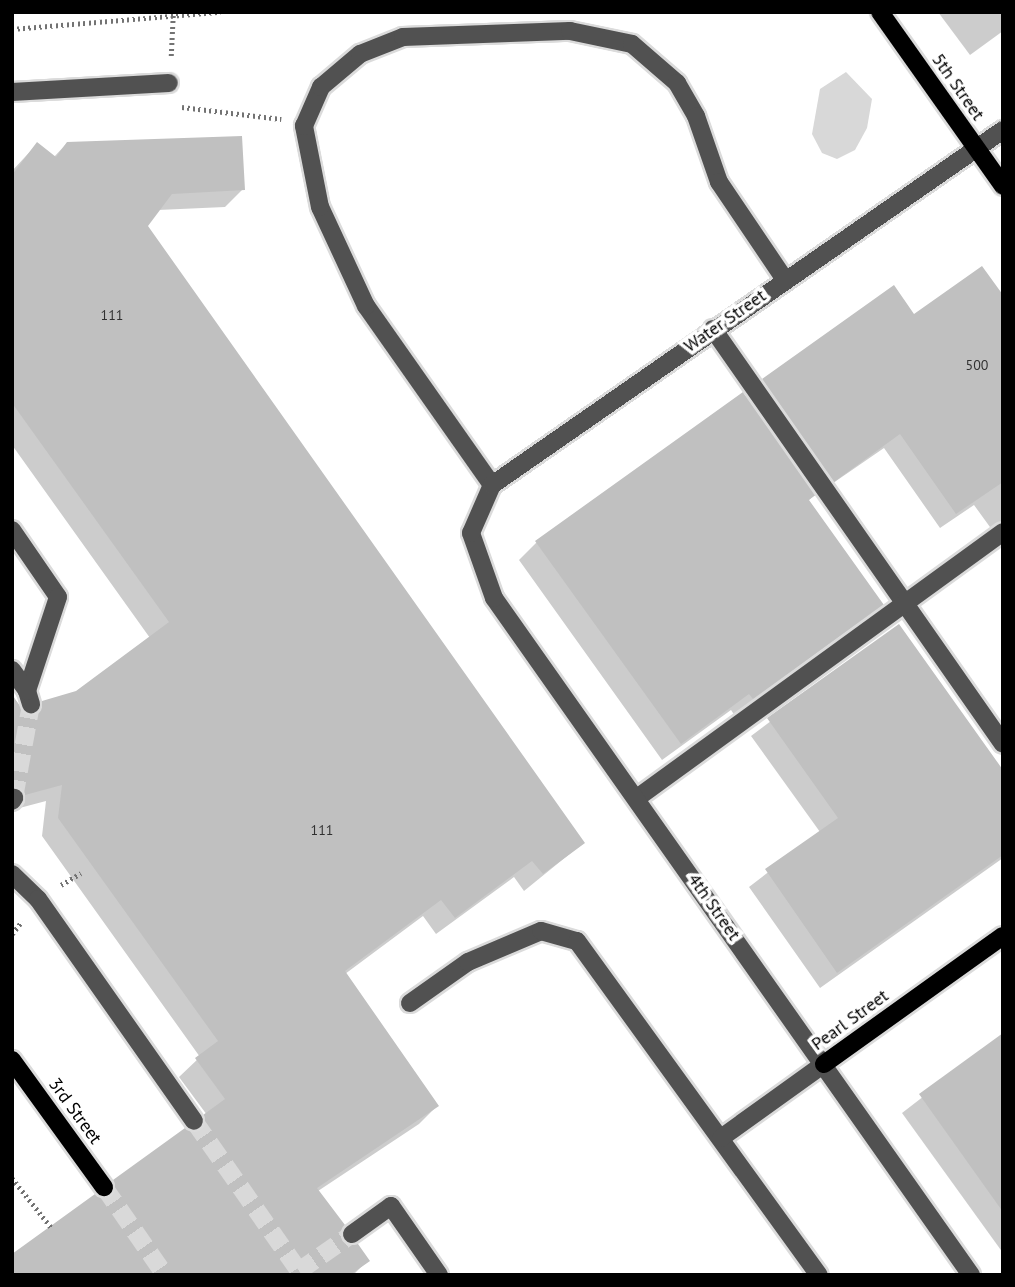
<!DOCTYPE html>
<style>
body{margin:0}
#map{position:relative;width:1015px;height:1287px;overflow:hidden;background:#fff;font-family:"PT Sans",sans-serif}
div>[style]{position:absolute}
.green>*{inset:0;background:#d8d8d8}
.shadow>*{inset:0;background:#0003}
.building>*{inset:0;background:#c0c0c0}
.minor-tunnel>*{height:18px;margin-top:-9px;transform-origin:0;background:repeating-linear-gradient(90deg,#d9d9d9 0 18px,transparent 0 27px)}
.major-tunnel>*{height:18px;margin-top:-9px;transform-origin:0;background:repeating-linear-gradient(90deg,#d9d9d9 0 18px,transparent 0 27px)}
.path>*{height:4.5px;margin-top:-2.25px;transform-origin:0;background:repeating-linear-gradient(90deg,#737373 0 2px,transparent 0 5.5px)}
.roads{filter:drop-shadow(2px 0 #dbdbdb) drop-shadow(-2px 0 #dbdbdb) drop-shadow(0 2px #dbdbdb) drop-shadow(0 -2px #dbdbdb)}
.minor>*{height:18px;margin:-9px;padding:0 9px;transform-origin:9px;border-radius:9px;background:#515151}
.major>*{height:18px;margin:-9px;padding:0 9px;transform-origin:9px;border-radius:9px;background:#000}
span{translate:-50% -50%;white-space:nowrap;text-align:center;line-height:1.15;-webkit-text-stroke:7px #fff;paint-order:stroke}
.number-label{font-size:14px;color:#303030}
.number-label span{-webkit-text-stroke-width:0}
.street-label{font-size:18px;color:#000}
.frame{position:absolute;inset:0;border:14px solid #000;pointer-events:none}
</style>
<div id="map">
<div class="green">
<div style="clip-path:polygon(846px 72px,872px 99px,867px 128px,855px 150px,837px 159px,822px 153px,812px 134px,820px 89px)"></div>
</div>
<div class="shadow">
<div style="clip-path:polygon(938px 12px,1003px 12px,1003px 31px,970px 55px)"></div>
<div style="clip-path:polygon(67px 143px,243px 189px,225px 207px,158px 210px,146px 226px,583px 843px,524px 891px,514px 877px,436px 934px,423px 916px,345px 974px,437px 1106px,419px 1124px,318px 1191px,340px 1241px,367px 1261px,353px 1275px,12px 1275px,114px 1182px,207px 1115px,179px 1077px,200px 1057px,42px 836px,46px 801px,12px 810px,12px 696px,29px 716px,43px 703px,77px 693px,150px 638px,12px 445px,12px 171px,37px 144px,54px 157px)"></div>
<div style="clip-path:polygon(763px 380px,1003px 441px,1003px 545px,974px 505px,940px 528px,884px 448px,807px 501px,881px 604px,735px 716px,731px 710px,662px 760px,519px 560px,536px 543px,745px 398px)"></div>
<div style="clip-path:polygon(897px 626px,1003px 773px,1003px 858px,820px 988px,749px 887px,820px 832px,751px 736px)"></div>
<div style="clip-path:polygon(1003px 1035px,1003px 1253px,902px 1113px)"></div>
</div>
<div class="building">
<div style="clip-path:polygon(242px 136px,245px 190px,172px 194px,148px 226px,585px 843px,543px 874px,532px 861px,455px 918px,441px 900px,345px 971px,439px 1106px,317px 1188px,345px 1225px,342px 1240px,358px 1244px,370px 1261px,350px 1275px,12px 1275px,12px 1254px,95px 1194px,110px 1197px,113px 1180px,185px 1128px,201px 1130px,203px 1115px,225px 1099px,195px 1058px,218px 1041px,58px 818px,62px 785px,25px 795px,12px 787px,12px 694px,24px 713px,35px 715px,42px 701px,76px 691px,169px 622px,12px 403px,12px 175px,37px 142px,56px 157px,67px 142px)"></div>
<div style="clip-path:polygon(982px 266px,1003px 295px,1003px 482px,956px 514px,900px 434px,834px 482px,762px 379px,894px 285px,914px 314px)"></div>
<div style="clip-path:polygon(743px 392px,815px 495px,809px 500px,884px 605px,753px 699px,749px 694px,681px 744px,535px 541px)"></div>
<div style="clip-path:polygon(899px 624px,1003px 770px,1003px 855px,837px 973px,765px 869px,838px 818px,767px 718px)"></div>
<div style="clip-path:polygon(1003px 1033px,1003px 1212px,919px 1094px)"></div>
</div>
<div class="minor-tunnel">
<div style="left:14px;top:798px;width:96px;rotate:-79.7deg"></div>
<div style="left:194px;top:1121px;width:183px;rotate:55deg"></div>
<div style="left:299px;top:1271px;width:65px;rotate:-34.9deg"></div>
</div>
<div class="major-tunnel">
<div style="left:104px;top:1187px;width:107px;rotate:55.3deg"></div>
</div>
<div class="path">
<div style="left:12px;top:29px;width:209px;rotate:-4.7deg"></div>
<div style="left:171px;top:56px;width:41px;rotate:-87.2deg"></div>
<div style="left:182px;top:107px;width:100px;rotate:6.9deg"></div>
<div style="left:61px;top:885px;width:23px;rotate:-31deg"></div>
<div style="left:12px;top:934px;width:16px;rotate:-52deg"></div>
<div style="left:12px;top:1178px;width:63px;rotate:51.5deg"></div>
</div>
<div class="roads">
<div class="minor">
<div style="left:12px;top:92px;width:157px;rotate:-3.3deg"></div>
<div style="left:713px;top:329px;width:506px;rotate:55.05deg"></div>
<div style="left:492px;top:485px;width:219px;rotate:-125.1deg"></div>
<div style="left:366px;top:306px;width:109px;rotate:-114.9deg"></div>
<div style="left:320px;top:207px;width:83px;rotate:-101.2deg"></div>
<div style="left:304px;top:126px;width:43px;rotate:-66.4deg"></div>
<div style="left:321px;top:87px;width:51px;rotate:-40.2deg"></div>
<div style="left:360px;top:54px;width:46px;rotate:-21.6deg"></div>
<div style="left:403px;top:37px;width:167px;rotate:-2.1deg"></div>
<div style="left:570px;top:31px;width:63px;rotate:11.8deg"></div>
<div style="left:632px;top:44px;width:60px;rotate:40.9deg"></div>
<div style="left:677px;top:83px;width:38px;rotate:60deg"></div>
<div style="left:696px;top:116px;width:70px;rotate:70.8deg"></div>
<div style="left:719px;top:182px;width:118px;rotate:56deg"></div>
<div style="left:12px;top:530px;width:81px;rotate:55.5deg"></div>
<div style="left:58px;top:597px;width:99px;rotate:108.3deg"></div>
<div style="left:27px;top:691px;width:14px;rotate:73deg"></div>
<div style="left:12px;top:670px;width:26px;rotate:54deg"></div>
<div style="left:637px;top:798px;width:452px;rotate:-36deg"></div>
<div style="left:12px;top:801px;width:4px;rotate:-56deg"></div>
<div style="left:12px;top:874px;width:36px;rotate:44deg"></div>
<div style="left:38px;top:899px;width:271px;rotate:54.9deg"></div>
<div style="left:410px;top:1003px;width:71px;rotate:-35.3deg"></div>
<div style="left:468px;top:962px;width:79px;rotate:-23deg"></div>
<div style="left:541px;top:931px;width:37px;rotate:16deg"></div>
<div style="left:577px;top:941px;width:412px;rotate:54.1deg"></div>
<div style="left:721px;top:1138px;width:127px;rotate:-35.7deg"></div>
<div style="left:352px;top:1234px;width:48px;rotate:-35.7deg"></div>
<div style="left:391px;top:1206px;width:84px;rotate:55.2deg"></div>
<div style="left:971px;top:1275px;width:828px;rotate:-125.17deg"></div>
<div style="left:494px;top:598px;width:69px;rotate:-109.5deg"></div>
<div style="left:471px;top:533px;width:52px;rotate:-66.4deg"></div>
<div style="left:492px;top:485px;width:622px;rotate:-34.79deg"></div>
</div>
<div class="major">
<div style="left:880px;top:12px;width:213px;rotate:54.7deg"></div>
<div style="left:12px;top:1060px;width:157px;rotate:54.1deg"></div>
<div style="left:824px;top:1064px;width:220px;rotate:-35.6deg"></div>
</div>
</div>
<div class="number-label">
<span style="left:112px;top:315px">111</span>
<span style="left:977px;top:365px">500</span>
<span style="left:322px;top:830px">111</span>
</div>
<div class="street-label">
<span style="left:958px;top:87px;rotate:55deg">5th Street</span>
<span style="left:725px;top:321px;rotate:-35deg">Water Street</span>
<span style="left:714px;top:907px;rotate:55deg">4th Street</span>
<span style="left:850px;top:1020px;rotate:-36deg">Pearl Street</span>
<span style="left:75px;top:1111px;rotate:54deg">3rd Street</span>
</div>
<div class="frame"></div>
</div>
